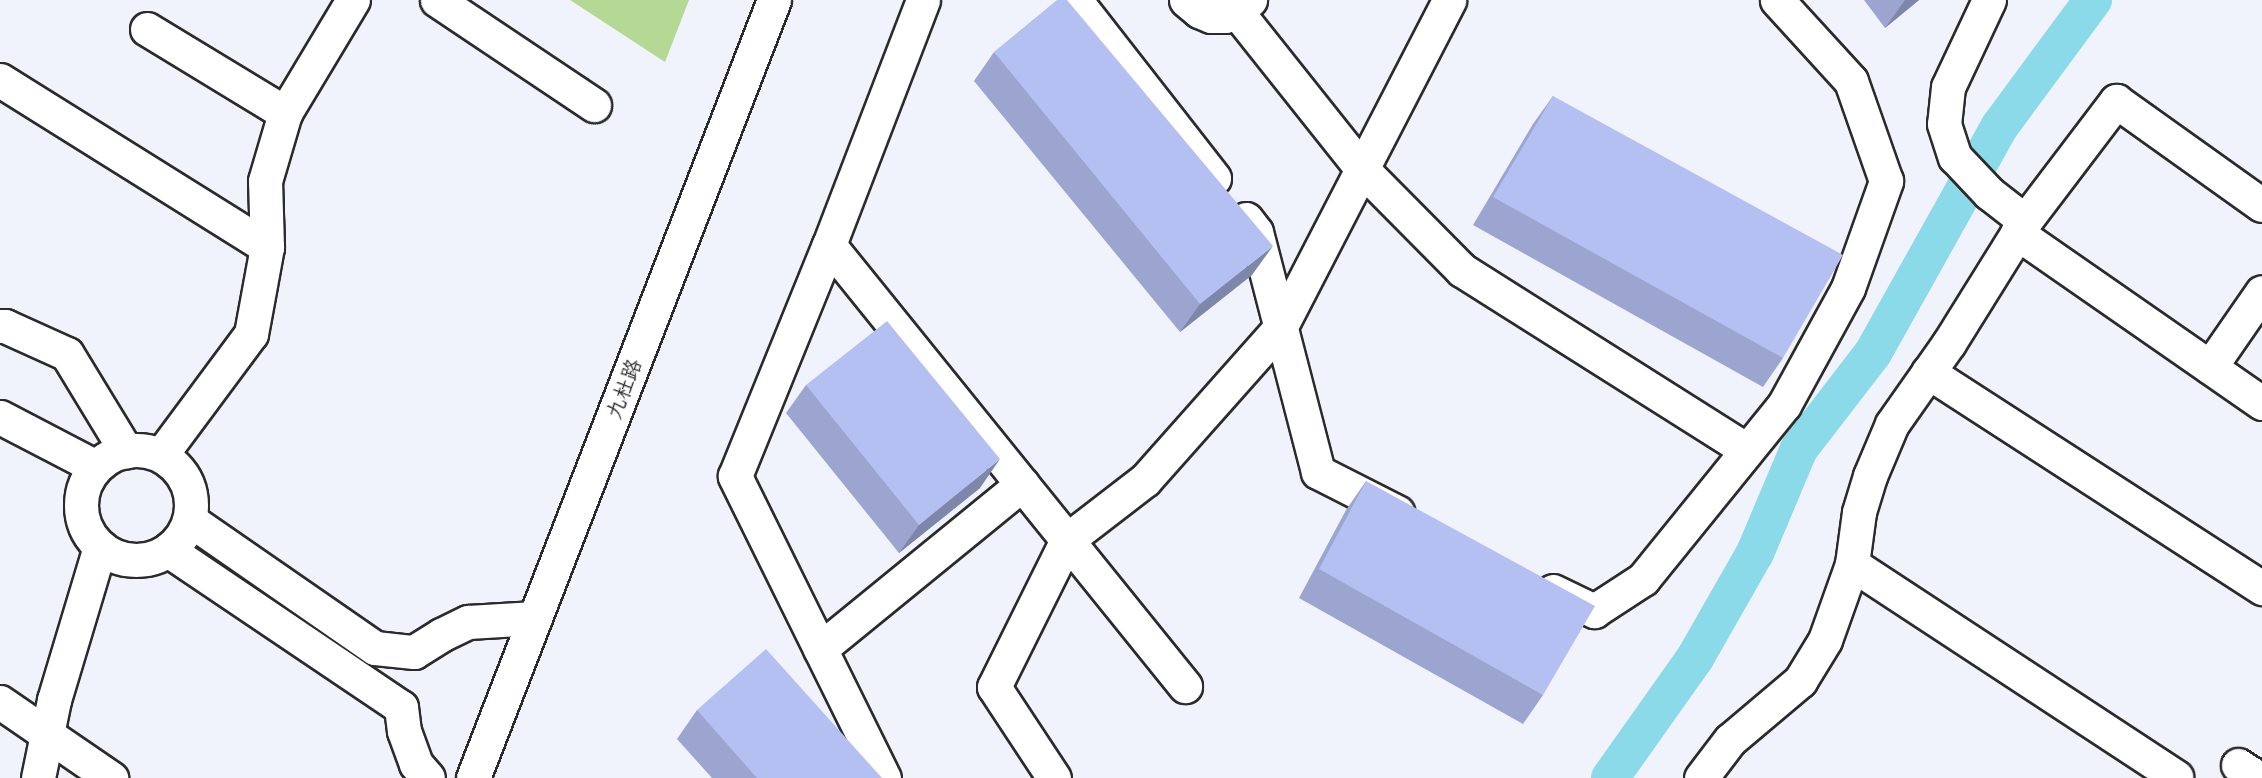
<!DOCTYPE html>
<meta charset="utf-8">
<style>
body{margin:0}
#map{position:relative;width:2262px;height:778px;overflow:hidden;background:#f0f2fc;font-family:Delius,"LXGW WenKai TC",sans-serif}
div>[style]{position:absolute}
.green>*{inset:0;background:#b3d994}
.canal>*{height:38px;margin:-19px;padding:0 19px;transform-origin:19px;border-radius:19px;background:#8bdae9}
.roads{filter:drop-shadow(2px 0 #2b2b2b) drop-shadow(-2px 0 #2b2b2b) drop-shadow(0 2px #2b2b2b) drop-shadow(0 -2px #2b2b2b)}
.minor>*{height:33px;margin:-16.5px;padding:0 16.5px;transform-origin:16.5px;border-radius:16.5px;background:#fff}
.minor>.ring{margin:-16.5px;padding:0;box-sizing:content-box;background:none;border:33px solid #fff;border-radius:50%}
.wall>*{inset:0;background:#9ba5cf}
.shaded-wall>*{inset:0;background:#7e86a9}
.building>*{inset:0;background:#b4c0f1}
span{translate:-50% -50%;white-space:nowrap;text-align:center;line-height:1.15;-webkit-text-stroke:4.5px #fff;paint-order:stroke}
.street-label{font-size:21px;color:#2b2b2b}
</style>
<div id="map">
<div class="green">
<div style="clip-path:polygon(570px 0,689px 0,665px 62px)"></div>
</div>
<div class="canal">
<div style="left:1610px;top:778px;width:147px;rotate:-54.7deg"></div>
<div style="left:1695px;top:658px;width:121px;rotate:-60.3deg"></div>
<div style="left:1755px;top:553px;width:113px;rotate:-67.1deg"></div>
<div style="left:1799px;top:449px;width:121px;rotate:-52.4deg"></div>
<div style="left:1873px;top:353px;width:260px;rotate:-60.8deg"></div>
<div style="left:2000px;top:126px;width:157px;rotate:-53.6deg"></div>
</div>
<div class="roads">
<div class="minor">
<div style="left:437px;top:0;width:189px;rotate:33.8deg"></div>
<div style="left:1075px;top:0;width:226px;rotate:52deg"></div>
<div style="left:1186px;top:0;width:17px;rotate:40deg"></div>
<div style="left:1199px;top:11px;width:13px;rotate:23deg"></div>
<div style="left:1211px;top:16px;width:14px"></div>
<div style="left:1225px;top:16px;width:13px;rotate:-18deg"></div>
<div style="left:1237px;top:12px;width:18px;rotate:-43deg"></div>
<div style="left:1989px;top:0;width:96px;rotate:115.2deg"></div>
<div style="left:1948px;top:87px;width:37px;rotate:96deg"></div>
<div style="left:1944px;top:124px;width:35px;rotate:72deg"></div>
<div style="left:1955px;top:157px;width:50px;rotate:46.6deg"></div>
<div style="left:1989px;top:193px;width:46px;rotate:37.9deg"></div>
<div style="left:1237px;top:12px;width:201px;rotate:51.5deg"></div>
<div style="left:1362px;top:169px;width:142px;rotate:45.3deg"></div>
<div style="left:1462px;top:270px;width:337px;rotate:32.3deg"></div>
<div style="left:147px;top:29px;width:162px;rotate:31.3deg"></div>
<div style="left:0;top:80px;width:315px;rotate:32deg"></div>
<div style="left:1246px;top:219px;width:16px;rotate:52deg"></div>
<div style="left:1256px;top:232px;width:248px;rotate:75.5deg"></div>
<div style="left:1318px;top:472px;width:89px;rotate:26.9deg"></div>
<div style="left:2017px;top:233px;width:298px;rotate:34.8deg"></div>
<div style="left:829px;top:245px;width:567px;rotate:51.09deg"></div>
<div style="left:0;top:326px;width:5px"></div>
<div style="left:5px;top:326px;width:68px;rotate:24.3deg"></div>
<div style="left:67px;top:354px;width:114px;rotate:58.7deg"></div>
<div style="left:2210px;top:367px;width:91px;rotate:-55.3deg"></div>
<div style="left:1928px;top:372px;width:398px;rotate:32.9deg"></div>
<div style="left:0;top:417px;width:108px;rotate:27.5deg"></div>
<div class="ring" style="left:81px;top:450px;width:77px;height:77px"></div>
<div style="left:161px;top:455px;width:151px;rotate:-53.4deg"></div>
<div style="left:251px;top:334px;width:88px;rotate:-79.6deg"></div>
<div style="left:267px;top:247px;width:66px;rotate:-91.7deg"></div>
<div style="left:265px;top:181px;width:71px;rotate:-73.6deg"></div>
<div style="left:285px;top:113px;width:132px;rotate:-59deg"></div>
<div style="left:190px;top:520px;width:225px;rotate:34.7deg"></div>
<div style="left:375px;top:648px;width:39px;rotate:6deg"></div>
<div style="left:414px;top:652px;width:32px;rotate:-32deg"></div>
<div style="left:441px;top:635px;width:30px;rotate:-26deg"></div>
<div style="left:468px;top:622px;width:67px;rotate:-3.4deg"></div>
<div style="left:168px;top:550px;width:281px;rotate:34deg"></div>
<div style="left:401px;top:707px;width:24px;rotate:83deg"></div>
<div style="left:404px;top:731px;width:35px;rotate:70deg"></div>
<div style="left:416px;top:764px;width:18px;rotate:49deg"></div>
<div style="left:1852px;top:564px;width:388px;rotate:33.3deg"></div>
<div style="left:1553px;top:591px;width:46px;rotate:26deg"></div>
<div style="left:1594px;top:611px;width:59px;rotate:-33.1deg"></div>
<div style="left:1643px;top:579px;width:224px;rotate:-51deg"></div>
<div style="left:1784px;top:405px;width:133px;rotate:-61.3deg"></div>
<div style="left:1848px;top:288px;width:114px;rotate:-70.4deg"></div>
<div style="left:1886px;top:181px;width:106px;rotate:-109.3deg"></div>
<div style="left:1851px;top:81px;width:110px;rotate:-132.4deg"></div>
<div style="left:820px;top:649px;width:261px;rotate:-39.2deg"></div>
<div style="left:0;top:702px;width:135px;rotate:34.4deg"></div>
<div style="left:2238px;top:765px;width:24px;rotate:33deg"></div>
<div style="left:38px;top:778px;width:80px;rotate:-78.4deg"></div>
<div style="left:54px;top:700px;width:160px;rotate:-73.3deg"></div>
<div style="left:473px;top:778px;width:834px;rotate:-68.85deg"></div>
<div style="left:884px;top:778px;width:337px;rotate:-116.3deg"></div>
<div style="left:735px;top:476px;width:249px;rotate:-67.9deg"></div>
<div style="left:829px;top:245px;width:262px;rotate:-69deg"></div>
<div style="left:1054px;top:778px;width:109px;rotate:-123.4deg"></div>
<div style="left:994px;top:687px;width:164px;rotate:-63.6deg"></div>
<div style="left:1067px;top:540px;width:98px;rotate:-37.6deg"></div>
<div style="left:1145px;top:480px;width:203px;rotate:-48.4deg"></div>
<div style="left:1280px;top:328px;width:369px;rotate:-62.7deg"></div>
<div style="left:1701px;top:778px;width:48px;rotate:-52.7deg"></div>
<div style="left:1730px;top:740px;width:92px;rotate:-40.1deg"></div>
<div style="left:1800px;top:681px;width:48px;rotate:-58.6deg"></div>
<div style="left:1825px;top:640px;width:81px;rotate:-70.4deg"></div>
<div style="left:1852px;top:564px;width:52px;rotate:-82.3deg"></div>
<div style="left:1859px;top:512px;width:38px;rotate:-73deg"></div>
<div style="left:1870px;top:476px;width:56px;rotate:-67.1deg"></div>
<div style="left:1892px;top:424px;width:99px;rotate:-54.9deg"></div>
<div style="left:1949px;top:343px;width:144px;rotate:-58.1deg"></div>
<div style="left:2025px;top:221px;width:151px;rotate:-52.8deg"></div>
<div style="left:2116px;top:101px;width:179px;rotate:35.5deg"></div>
</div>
</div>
<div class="wall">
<div style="clip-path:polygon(1864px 0,1919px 0,1885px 28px)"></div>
<div style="clip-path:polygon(994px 52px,1252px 275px,1180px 332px,974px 81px)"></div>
<div style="clip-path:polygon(1553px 96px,1783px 358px,1763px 387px,1473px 225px,1533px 124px)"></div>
<div style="clip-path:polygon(806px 385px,980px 488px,899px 553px,786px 413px)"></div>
<div style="clip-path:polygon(1366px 481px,1543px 695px,1523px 724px,1299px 598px,1346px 510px)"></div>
<div style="clip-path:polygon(697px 710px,882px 778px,712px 778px,677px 739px)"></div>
</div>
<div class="shaded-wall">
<div style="clip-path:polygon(1905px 0,1919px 0,1885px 28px)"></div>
<div style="clip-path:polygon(1273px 246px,1252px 275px,1180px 332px,1200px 304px)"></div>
<div style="clip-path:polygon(1000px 459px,980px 488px,899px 553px,919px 525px)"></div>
</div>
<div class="building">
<div style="clip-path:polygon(1057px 0,1067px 0,1273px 246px,1200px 304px,994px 52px)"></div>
<div style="clip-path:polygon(1553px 96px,1843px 255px,1783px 358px,1493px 197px)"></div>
<div style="clip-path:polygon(887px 321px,1000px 459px,919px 525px,806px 385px)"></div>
<div style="clip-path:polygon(1366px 481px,1595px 606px,1543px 695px,1319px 569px)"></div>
<div style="clip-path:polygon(766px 649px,882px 778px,757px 778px,697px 710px)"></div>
</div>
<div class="street-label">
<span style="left:624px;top:389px;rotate:-69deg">九杜路</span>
</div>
</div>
